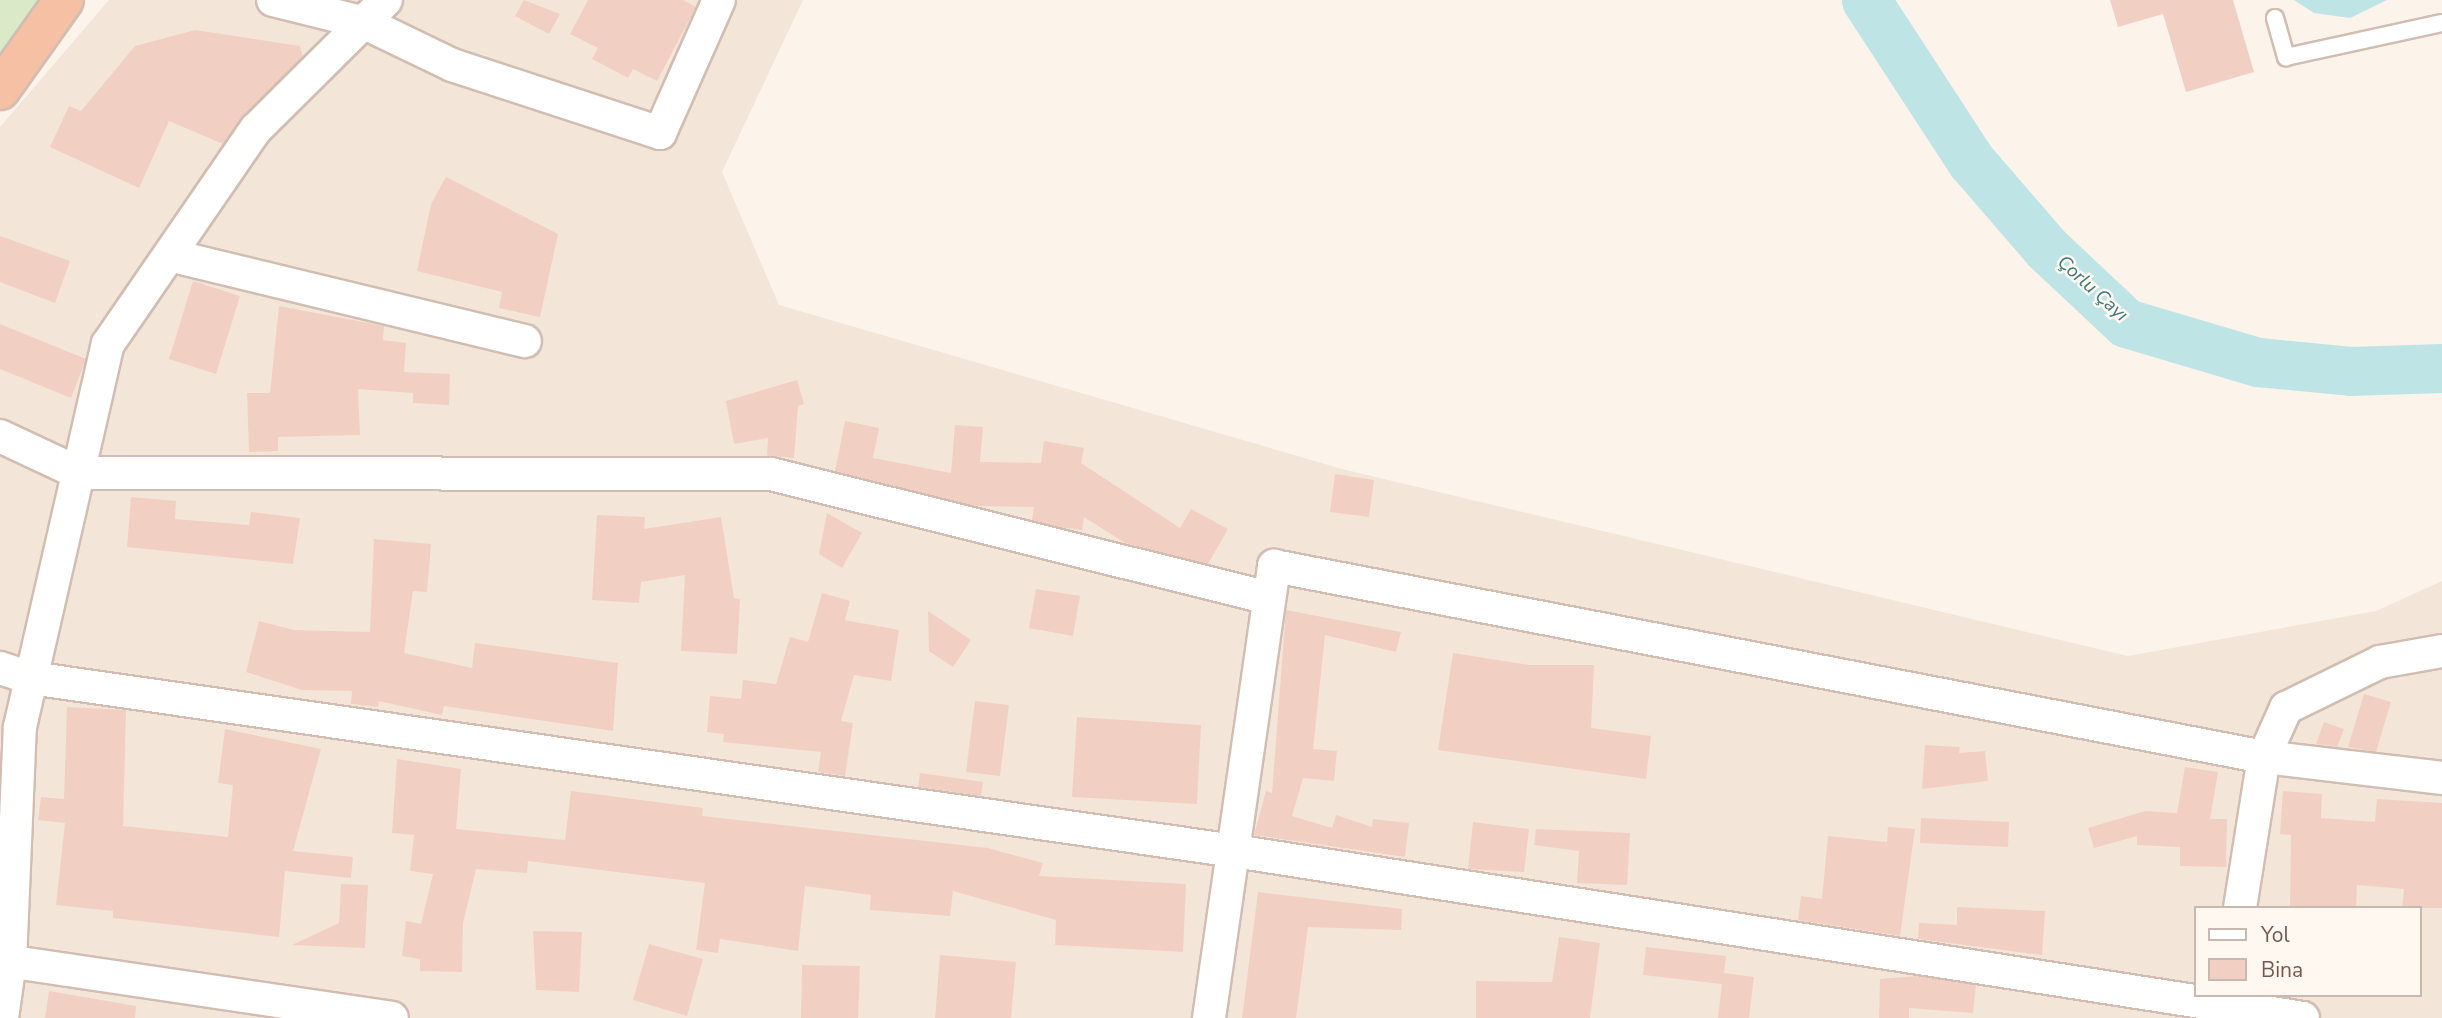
<!DOCTYPE html>
<meta charset="utf-8">
<style>
body{margin:0}
#map{position:relative;width:2442px;height:1018px;overflow:hidden;background:#fcf3eb;font-family:"Nunito Sans",sans-serif}
div>[style]{position:absolute}
.residential>*{inset:0;background:#f4e5d9}
.green>*{inset:0;background:#daeac9}
.water>*{inset:0;background:#bfe4e6}
.river>*{height:49px;margin:-24.5px;padding:0 24.5px;transform-origin:24.5px;border-radius:24.5px;background:#bfe4e6}
.building>*{inset:0;background:#f1d0c3}
.roads{filter:drop-shadow(2px 0 #d1bdb2) drop-shadow(-2px 0 #d1bdb2) drop-shadow(0 2px #d1bdb2) drop-shadow(0 -2px #d1bdb2)}
.service>*{height:16px;margin:-8px;padding:0 8px;transform-origin:8px;border-radius:8px;background:#fff}
.minor>*{height:32px;margin:-16px;padding:0 16px;transform-origin:16px;border-radius:16px;background:#fff}
.trunk>*{height:38px;margin:-19px;padding:0 19px;transform-origin:19px;border-radius:19px;background:#f6c0a5}
span{translate:-50% -50%;white-space:nowrap;text-align:center;line-height:1.15;-webkit-text-stroke:5px #fef8f1;paint-order:stroke}
.water-label{font-size:19px;color:#41787b;font-style:italic}
.legend{position:absolute;left:2194px;top:906px;width:228px;height:91px;box-sizing:border-box;background:#fef8f1;border:2px solid #c8b8b0;margin:0;padding:9px 12px;list-style:none;font-size:21px;color:#77584e}
.legend li{display:flex;align-items:center;gap:14px;height:35px}
.legend b{width:35px;border:2px solid #c8b8b0}
</style>
<div id="map">
<div class="residential">
<div style="clip-path:polygon(evenodd,109px 0,803px 0,722px 172px,779px 305px,1342px 469px,2128px 656px,2376px 611px,2442px 581px,2442px 1018px,0 1018px,0 127px,109px 0,2195px 908px,2419px 908px,2419px 995px,2195px 995px,2195px 908px)"></div>
</div>
<div class="green">
<div style="clip-path:polygon(0 0,44px 0,0 62px)"></div>
</div>
<div class="water">
<div style="clip-path:polygon(2294px 0,2387px 0,2350px 18px,2314px 13px)"></div>
</div>
<div class="river">
<div style="left:1866px;top:0;width:192px;rotate:56.9deg"></div>
<div style="left:1971px;top:161px;width:116px;rotate:49.2deg"></div>
<div style="left:2047px;top:249px;width:108px;rotate:43.1deg"></div>
<div style="left:2126px;top:323px;width:138px;rotate:16.5deg"></div>
<div style="left:2258px;top:362px;width:93px;rotate:5.5deg"></div>
<div style="left:2351px;top:371px;width:91px;rotate:-1.9deg"></div>
</div>
<div class="building">
<div style="clip-path:polygon(524px 0,560px 14px,549px 34px,515px 16px)"></div>
<div style="clip-path:polygon(588px 0,683px 0,696px 7px,657px 81px,633px 69px,628px 78px,592px 59px,598px 48px,570px 34px)"></div>
<div style="clip-path:polygon(2110px 0,2233px 0,2254px 72px,2186px 92px,2163px 14px,2118px 27px)"></div>
<div style="clip-path:polygon(195px 30px,300px 46px,303px 57px,223px 144px,169px 121px,139px 188px,50px 147px,69px 106px,81px 111px,135px 46px)"></div>
<div style="clip-path:polygon(446px 177px,558px 234px,540px 317px,499px 308px,502px 292px,417px 271px,431px 204px)"></div>
<div style="clip-path:polygon(0 236px,70px 261px,55px 303px,0 282px)"></div>
<div style="clip-path:polygon(193px 281px,240px 296px,216px 374px,169px 359px)"></div>
<div style="clip-path:polygon(279px 306px,384px 326px,383px 340px,406px 343px,404px 372px,450px 374px,449px 405px,413px 403px,413px 393px,358px 389px,360px 435px,278px 437px,278px 451px,249px 452px,247px 393px,270px 393px)"></div>
<div style="clip-path:polygon(0 324px,86px 359px,71px 398px,0 369px)"></div>
<div style="clip-path:polygon(797px 380px,804px 404px,798px 406px,794px 458px,767px 455px,768px 438px,734px 444px,726px 401px)"></div>
<div style="clip-path:polygon(845px 421px,879px 428px,873px 458px,951px 473px,955px 425px,983px 427px,980px 462px,1041px 463px,1044px 441px,1084px 448px,1081px 463px,1180px 528px,1191px 509px,1228px 529px,1208px 564px,1125px 543px,1084px 517px,1082px 530px,1059px 527px,1032px 520px,1034px 507px,975px 506px,835px 471px)"></div>
<div style="clip-path:polygon(1335px 474px,1374px 480px,1369px 517px,1330px 512px)"></div>
<div style="clip-path:polygon(131px 497px,176px 501px,175px 519px,249px 525px,251px 512px,300px 518px,293px 564px,127px 547px)"></div>
<div style="clip-path:polygon(827px 513px,862px 533px,842px 568px,819px 554px)"></div>
<div style="clip-path:polygon(597px 515px,645px 517px,644px 529px,721px 517px,734px 598px,740px 599px,737px 654px,681px 651px,685px 575px,641px 582px,639px 603px,592px 600px)"></div>
<div style="clip-path:polygon(374px 539px,431px 544px,427px 592px,413px 591px,404px 653px,472px 668px,475px 643px,618px 663px,613px 731px,444px 706px,442px 715px,379px 701px,378px 707px,351px 704px,352px 691px,302px 690px,246px 672px,259px 621px,294px 630px,370px 632px)"></div>
<div style="clip-path:polygon(1036px 589px,1080px 596px,1073px 636px,1029px 628px)"></div>
<div style="clip-path:polygon(822px 593px,850px 601px,845px 620px,899px 630px,891px 681px,854px 675px,841px 721px,853px 723px,845px 776px,818px 772px,821px 752px,723px 742px,724px 734px,707px 732px,710px 696px,741px 699px,743px 680px,776px 684px,790px 637px,808px 642px)"></div>
<div style="clip-path:polygon(1286px 610px,1401px 632px,1396px 652px,1325px 635px,1313px 749px,1337px 751px,1334px 781px,1303px 778px,1292px 816px,1332px 828px,1336px 815px,1372px 827px,1373px 819px,1409px 823px,1405px 857px,1254px 835px,1266px 791px,1272px 793px)"></div>
<div style="clip-path:polygon(928px 611px,971px 640px,953px 667px,929px 651px)"></div>
<div style="clip-path:polygon(1453px 653px,1529px 665px,1594px 665px,1591px 728px,1651px 736px,1646px 779px,1438px 750px)"></div>
<div style="clip-path:polygon(2364px 694px,2391px 702px,2376px 752px,2348px 747px)"></div>
<div style="clip-path:polygon(975px 701px,1009px 705px,1000px 776px,966px 772px)"></div>
<div style="clip-path:polygon(67px 707px,126px 710px,123px 826px,228px 837px,233px 785px,218px 783px,225px 729px,321px 749px,293px 851px,353px 857px,351px 878px,285px 871px,279px 937px,113px 918px,113px 911px,56px 905px,65px 823px,38px 820px,41px 797px,64px 799px)"></div>
<div style="clip-path:polygon(1077px 717px,1201px 725px,1197px 804px,1072px 797px)"></div>
<div style="clip-path:polygon(2324px 722px,2344px 729px,2337px 747px,2316px 744px)"></div>
<div style="clip-path:polygon(1925px 745px,1960px 747px,1959px 753px,1985px 751px,1988px 781px,1922px 789px)"></div>
<div style="clip-path:polygon(397px 759px,461px 769px,456px 829px,565px 840px,571px 791px,703px 808px,702px 816px,988px 848px,1043px 863px,1039px 876px,1186px 884px,1183px 952px,1055px 945px,1056px 920px,953px 891px,950px 916px,870px 910px,871px 895px,805px 886px,798px 951px,720px 939px,718px 953px,696px 950px,705px 883px,528px 861px,527px 873px,476px 869px,463px 923px,462px 972px,420px 971px,420px 959px,402px 956px,406px 921px,421px 924px,433px 874px,410px 871px,414px 835px,392px 833px)"></div>
<div style="clip-path:polygon(2185px 767px,2218px 772px,2210px 819px,2227px 819px,2226px 867px,2180px 866px,2180px 847px,2137px 845px,2137px 836px,2094px 848px,2088px 828px,2145px 811px,2177px 813px)"></div>
<div style="clip-path:polygon(920px 773px,983px 782px,981px 796px,918px 787px)"></div>
<div style="clip-path:polygon(2283px 791px,2322px 794px,2321px 818px,2375px 822px,2377px 799px,2442px 803px,2442px 908px,2402px 908px,2404px 889px,2357px 885px,2356px 908px,2290px 908px,2291px 835px,2280px 834px)"></div>
<div style="clip-path:polygon(1921px 818px,2009px 822px,2008px 847px,1920px 843px)"></div>
<div style="clip-path:polygon(1473px 822px,1529px 829px,1524px 872px,1468px 869px)"></div>
<div style="clip-path:polygon(1888px 827px,1915px 829px,1900px 936px,1798px 920px,1801px 896px,1822px 899px,1828px 836px,1887px 842px)"></div>
<div style="clip-path:polygon(1536px 829px,1630px 833px,1627px 885px,1577px 883px,1579px 851px,1534px 845px)"></div>
<div style="clip-path:polygon(341px 884px,368px 885px,365px 948px,292px 945px,339px 923px)"></div>
<div style="clip-path:polygon(1258px 892px,1402px 909px,1401px 930px,1308px 927px,1296px 1018px,1242px 1018px)"></div>
<div style="clip-path:polygon(1957px 907px,2045px 911px,2042px 955px,1918px 939px,1919px 923px,1957px 925px)"></div>
<div style="clip-path:polygon(533px 931px,582px 932px,579px 992px,536px 990px)"></div>
<div style="clip-path:polygon(1559px 937px,1600px 943px,1590px 1018px,1476px 1018px,1476px 981px,1552px 982px)"></div>
<div style="clip-path:polygon(649px 944px,703px 959px,687px 1016px,633px 1000px)"></div>
<div style="clip-path:polygon(1646px 947px,1726px 956px,1724px 973px,1754px 977px,1749px 1018px,1718px 1018px,1722px 984px,1643px 975px)"></div>
<div style="clip-path:polygon(940px 955px,1016px 962px,1011px 1018px,935px 1018px)"></div>
<div style="clip-path:polygon(802px 965px,860px 966px,858px 1018px,801px 1018px)"></div>
<div style="clip-path:polygon(1917px 976px,1976px 985px,1973px 1013px,1909px 1008px,1909px 1018px,1879px 1018px,1880px 979px)"></div>
<div style="clip-path:polygon(49px 991px,136px 1006px,135px 1018px,45px 1018px)"></div>
</div>
<div class="roads">
<div class="service">
<div style="left:2275px;top:18px;width:41px;rotate:74.2deg"></div>
<div style="left:2286px;top:57px;width:160px;rotate:-12.3deg"></div>
</div>
<div class="minor">
<div style="left:273px;top:0;width:95px;rotate:14deg"></div>
<div style="left:365px;top:23px;width:97px;rotate:25.8deg"></div>
<div style="left:452px;top:65px;width:219px;rotate:18.1deg"></div>
<div style="left:660px;top:133px;width:145px;rotate:-66.1deg"></div>
<div style="left:173px;top:256px;width:362px;rotate:13.6deg"></div>
<div style="left:0;top:436px;width:87px;rotate:25.1deg"></div>
<div style="left:79px;top:473px;width:692px;rotate:0.08deg"></div>
<div style="left:771px;top:474px;width:513px;rotate:13.98deg"></div>
<div style="left:0;top:668px;width:33px;rotate:18deg"></div>
<div style="left:31px;top:678px;width:1209px;rotate:8.18deg"></div>
<div style="left:1228px;top:850px;width:1088px;rotate:8.88deg"></div>
<div style="left:2240px;top:908px;width:153px;rotate:-81deg"></div>
<div style="left:2264px;top:757px;width:54px;rotate:-65.8deg"></div>
<div style="left:2286px;top:708px;width:105px;rotate:-26.1deg"></div>
<div style="left:2380px;top:662px;width:63px;rotate:-10.1deg"></div>
<div style="left:0;top:960px;width:396px;rotate:8.4deg"></div>
<div style="left:2px;top:1018px;width:57px;rotate:-81.9deg"></div>
<div style="left:10px;top:962px;width:235px;rotate:-87.6deg"></div>
<div style="left:20px;top:727px;width:393px;rotate:-77.1deg"></div>
<div style="left:108px;top:344px;width:261px;rotate:-55.5deg"></div>
<div style="left:256px;top:129px;width:183px;rotate:-44.8deg"></div>
<div style="left:1209px;top:1018px;width:457px;rotate:-81.8deg"></div>
<div style="left:1274px;top:566px;width:1008px;rotate:10.92deg"></div>
<div style="left:2264px;top:757px;width:179px;rotate:6.7deg"></div>
</div>
<div class="trunk">
<div style="left:0;top:90px;width:110px;rotate:-54.6deg"></div>
</div>
</div>
<div class="water-label">
<span style="left:2092px;top:289px;rotate:42deg">Çorlu Çayı</span>
</div>
<ul class="legend">
<li><b style="height:9px;background:#fff"></b>Yol</li>
<li><b style="height:19px;background:#f1d0c3"></b>Bina</li>
</ul>
</div>
